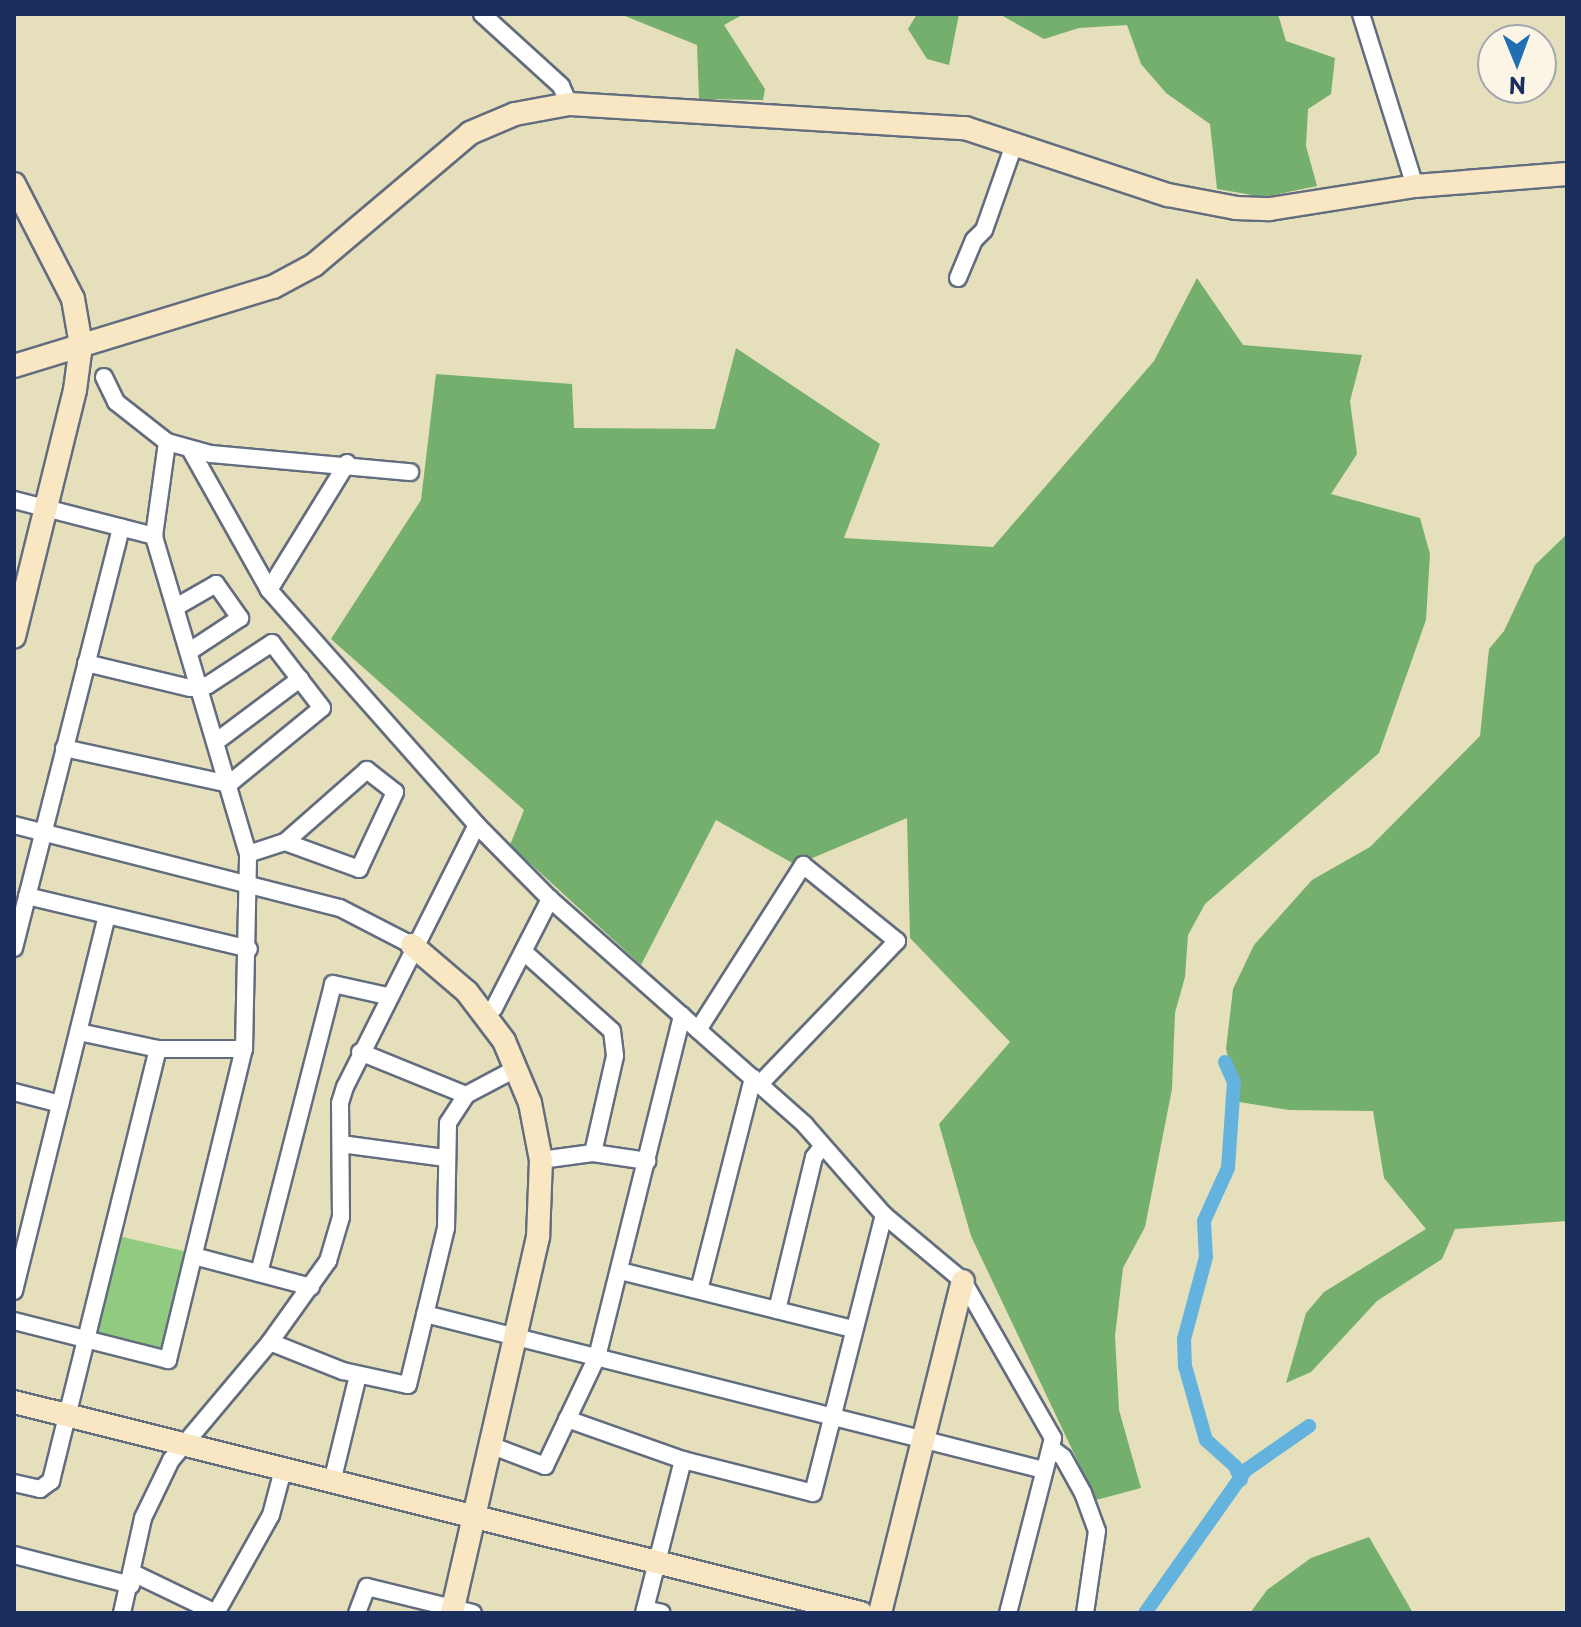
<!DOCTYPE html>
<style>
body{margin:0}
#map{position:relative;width:1581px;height:1627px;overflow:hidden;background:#e6dfbb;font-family:"Playpen Sans",sans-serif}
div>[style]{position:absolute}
.green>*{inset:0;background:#91cb80}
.forest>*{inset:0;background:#74af6e}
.canal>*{height:14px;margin:-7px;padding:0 7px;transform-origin:7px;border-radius:7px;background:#64b3de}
.roads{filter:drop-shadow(2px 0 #626d7f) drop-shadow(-2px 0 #626d7f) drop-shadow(0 2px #626d7f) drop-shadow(0 -2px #626d7f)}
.street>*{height:16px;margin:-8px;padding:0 8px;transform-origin:8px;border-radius:8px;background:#fff}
.secondary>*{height:22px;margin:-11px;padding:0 11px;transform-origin:11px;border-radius:11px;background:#f9e7c3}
span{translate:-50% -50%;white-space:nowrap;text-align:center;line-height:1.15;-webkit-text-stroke:6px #fcf5e5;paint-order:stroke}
.frame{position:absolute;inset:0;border:16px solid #1b2f5e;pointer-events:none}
.north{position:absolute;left:1477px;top:24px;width:80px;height:80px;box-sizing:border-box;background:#fcf5e5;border:2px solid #a2a6af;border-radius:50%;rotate:179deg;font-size:22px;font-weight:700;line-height:32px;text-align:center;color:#1b2f5e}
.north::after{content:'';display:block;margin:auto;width:28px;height:36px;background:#1f6fb2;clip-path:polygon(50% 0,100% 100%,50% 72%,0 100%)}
</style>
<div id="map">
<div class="green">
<div style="clip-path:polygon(118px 1236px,188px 1252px,163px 1348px,98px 1336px,95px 1328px)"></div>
</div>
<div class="forest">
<div style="clip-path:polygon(620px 14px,744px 14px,724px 25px,765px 89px,763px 100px,699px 99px,697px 45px)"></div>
<div style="clip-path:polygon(917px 14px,959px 14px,949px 65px,927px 59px,908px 29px)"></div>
<div style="clip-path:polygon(999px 14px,1278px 14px,1286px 41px,1335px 58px,1331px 94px,1308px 109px,1306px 146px,1317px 186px,1264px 197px,1217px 189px,1210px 124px,1166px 93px,1141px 64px,1127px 25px,1079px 28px,1044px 39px)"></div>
<div style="clip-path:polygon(1197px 278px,1243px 345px,1362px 355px,1350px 401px,1357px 454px,1331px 494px,1420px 518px,1430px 554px,1426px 620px,1379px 753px,1205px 904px,1188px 935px,1185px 977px,1175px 1013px,1172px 1089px,1145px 1227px,1123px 1268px,1115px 1336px,1119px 1410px,1141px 1488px,1096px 1500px,971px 1236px,939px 1124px,1010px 1042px,910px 938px,907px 818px,796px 865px,716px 820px,641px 965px,510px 845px,524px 810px,331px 639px,421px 500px,436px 374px,572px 384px,574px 428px,715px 429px,736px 348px,880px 444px,844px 538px,993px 547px,1154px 361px)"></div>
<div style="clip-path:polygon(1567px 534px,1567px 1221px,1455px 1229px,1442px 1259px,1377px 1301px,1311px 1372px,1286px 1383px,1306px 1313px,1324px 1292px,1426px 1229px,1384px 1178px,1373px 1111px,1289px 1110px,1239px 1102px,1226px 1049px,1233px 989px,1254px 945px,1312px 880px,1370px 847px,1480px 736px,1489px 649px,1504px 631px,1535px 565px)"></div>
<div style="clip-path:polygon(1369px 1537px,1413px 1613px,1250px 1613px,1267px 1590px,1311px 1558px)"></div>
</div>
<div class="canal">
<div style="left:1225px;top:1062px;width:22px;rotate:66deg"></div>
<div style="left:1234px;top:1082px;width:86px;rotate:94deg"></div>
<div style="left:1228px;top:1168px;width:58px;rotate:114.4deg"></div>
<div style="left:1204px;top:1221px;width:36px;rotate:87deg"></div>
<div style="left:1206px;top:1257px;width:85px;rotate:105deg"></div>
<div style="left:1184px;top:1339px;width:27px;rotate:88deg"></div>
<div style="left:1185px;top:1366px;width:77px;rotate:74.2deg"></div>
<div style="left:1206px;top:1440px;width:39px;rotate:42deg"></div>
<div style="left:1235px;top:1466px;width:15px;rotate:67deg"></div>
<div style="left:1145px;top:1613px;width:175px;rotate:-54.8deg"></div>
<div style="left:1246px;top:1470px;width:77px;rotate:-34.9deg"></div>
</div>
<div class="roads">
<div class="street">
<div style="left:482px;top:14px;width:107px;rotate:42.3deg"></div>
<div style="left:561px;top:86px;width:20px;rotate:66deg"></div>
<div style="left:1361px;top:14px;width:180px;rotate:72.6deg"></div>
<div style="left:958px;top:278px;width:41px;rotate:-67.2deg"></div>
<div style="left:974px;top:240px;width:14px;rotate:-45deg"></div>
<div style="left:984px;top:230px;width:93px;rotate:-70.6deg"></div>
<div style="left:104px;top:377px;width:28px;rotate:64deg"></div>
<div style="left:116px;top:402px;width:65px;rotate:38.1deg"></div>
<div style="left:167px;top:442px;width:46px;rotate:15.3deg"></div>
<div style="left:211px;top:454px;width:200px;rotate:5.2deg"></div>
<div style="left:190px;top:449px;width:162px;rotate:60.7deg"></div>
<div style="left:269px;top:590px;width:314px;rotate:48.5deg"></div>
<div style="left:477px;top:825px;width:104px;rotate:45.4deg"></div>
<div style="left:550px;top:899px;width:341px;rotate:41.5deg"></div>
<div style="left:805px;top:1125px;width:120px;rotate:48.7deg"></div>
<div style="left:884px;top:1215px;width:103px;rotate:39.9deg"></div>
<div style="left:963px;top:1281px;width:181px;rotate:60.2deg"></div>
<div style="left:1053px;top:1438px;width:181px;rotate:104.4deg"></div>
<div style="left:14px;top:500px;width:145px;rotate:14.4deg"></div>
<div style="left:269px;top:590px;width:149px;rotate:-58.4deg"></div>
<div style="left:176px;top:607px;width:46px;rotate:-29.9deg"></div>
<div style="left:216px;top:584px;width:42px;rotate:54.8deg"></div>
<div style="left:240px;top:618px;width:60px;rotate:146.6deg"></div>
<div style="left:217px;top:741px;width:104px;rotate:-36.8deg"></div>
<div style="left:64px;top:748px;width:169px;rotate:12.3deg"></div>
<div style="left:229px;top:784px;width:120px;rotate:-39.3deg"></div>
<div style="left:322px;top:708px;width:82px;rotate:-127.6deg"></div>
<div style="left:272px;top:643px;width:77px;rotate:146.7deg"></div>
<div style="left:208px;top:685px;width:18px;rotate:171deg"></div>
<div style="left:190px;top:688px;width:107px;rotate:-166.5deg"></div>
<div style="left:14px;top:825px;width:336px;rotate:14.3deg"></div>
<div style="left:340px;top:908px;width:81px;rotate:27.2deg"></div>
<div style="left:248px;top:854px;width:39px;rotate:-18deg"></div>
<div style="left:285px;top:842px;width:79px;rotate:20deg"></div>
<div style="left:359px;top:869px;width:85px;rotate:-64.9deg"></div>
<div style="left:395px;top:792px;width:36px;rotate:-142deg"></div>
<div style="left:367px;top:770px;width:109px;rotate:138.7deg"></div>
<div style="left:27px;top:896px;width:228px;rotate:13.4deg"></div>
<div style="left:14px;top:948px;width:434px;rotate:-75.7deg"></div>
<div style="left:524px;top:952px;width:118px;rotate:41.9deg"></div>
<div style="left:612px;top:1031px;width:25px;rotate:83deg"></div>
<div style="left:615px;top:1056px;width:99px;rotate:102.8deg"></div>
<div style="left:485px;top:1015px;width:11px;rotate:-38deg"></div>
<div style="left:494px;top:1008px;width:123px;rotate:-62.8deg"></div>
<div style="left:698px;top:1030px;width:196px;rotate:-57.5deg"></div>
<div style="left:803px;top:865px;width:121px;rotate:39deg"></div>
<div style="left:897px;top:941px;width:198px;rotate:133.8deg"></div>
<div style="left:79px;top:1032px;width:81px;rotate:12.1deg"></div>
<div style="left:158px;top:1049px;width:86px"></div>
<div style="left:360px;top:1052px;width:114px;rotate:22.1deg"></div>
<div style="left:14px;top:1092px;width:48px;rotate:14.6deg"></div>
<div style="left:341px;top:1144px;width:104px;rotate:7.7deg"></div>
<div style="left:541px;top:1160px;width:52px;rotate:-7.7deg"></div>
<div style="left:593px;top:1153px;width:55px;rotate:8.4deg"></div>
<div style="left:194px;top:1256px;width:121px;rotate:14.8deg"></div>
<div style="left:620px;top:1271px;width:240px;rotate:14deg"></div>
<div style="left:259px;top:1273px;width:298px;rotate:-75.6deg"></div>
<div style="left:333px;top:984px;width:55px;rotate:12.5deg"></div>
<div style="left:699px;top:1290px;width:219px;rotate:-75.7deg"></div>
<div style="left:14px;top:1291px;width:387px;rotate:-76.1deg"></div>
<div style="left:777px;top:1310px;width:157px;rotate:-76.4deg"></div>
<div style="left:814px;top:1157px;width:13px;rotate:-51deg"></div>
<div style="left:425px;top:1314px;width:638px;rotate:14.15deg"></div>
<div style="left:14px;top:1321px;width:159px;rotate:14.2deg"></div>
<div style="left:168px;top:1360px;width:320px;rotate:-76.3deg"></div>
<div style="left:244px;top:1049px;width:195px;rotate:-88.8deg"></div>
<div style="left:248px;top:854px;width:332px;rotate:-106.5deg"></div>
<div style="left:154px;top:536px;width:95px;rotate:-82.1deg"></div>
<div style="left:270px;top:1342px;width:79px;rotate:21.7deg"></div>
<div style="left:343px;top:1371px;width:66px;rotate:12.2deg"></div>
<div style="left:408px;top:1385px;width:162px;rotate:-76.4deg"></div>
<div style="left:446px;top:1228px;width:105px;rotate:-88.9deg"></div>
<div style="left:448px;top:1123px;width:33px;rotate:-57deg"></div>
<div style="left:466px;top:1095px;width:58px;rotate:-27.9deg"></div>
<div style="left:567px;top:1419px;width:123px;rotate:19.5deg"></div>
<div style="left:683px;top:1460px;width:134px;rotate:14.2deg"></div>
<div style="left:813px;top:1493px;width:287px;rotate:-75.7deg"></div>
<div style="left:490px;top:1445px;width:59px;rotate:20.9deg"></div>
<div style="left:545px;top:1466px;width:121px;rotate:-64.5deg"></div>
<div style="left:597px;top:1357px;width:352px;rotate:-76deg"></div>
<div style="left:1051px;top:1448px;width:15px;rotate:37deg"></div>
<div style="left:1063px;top:1457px;width:41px;rotate:60.9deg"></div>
<div style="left:1083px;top:1493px;width:40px;rotate:69.8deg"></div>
<div style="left:1097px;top:1531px;width:83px;rotate:98.3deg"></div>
<div style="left:332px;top:1482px;width:110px;rotate:-76.3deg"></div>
<div style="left:14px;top:1483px;width:27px;rotate:13deg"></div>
<div style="left:40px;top:1489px;width:14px;rotate:-36deg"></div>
<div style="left:51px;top:1481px;width:445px;rotate:-76.1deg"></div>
<div style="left:14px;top:1555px;width:121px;rotate:14.4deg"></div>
<div style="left:133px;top:1573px;width:92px;rotate:25.7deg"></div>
<div style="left:645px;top:1609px;width:17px;rotate:13deg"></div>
<div style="left:122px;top:1613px;width:97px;rotate:-77.5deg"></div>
<div style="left:143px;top:1518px;width:64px;rotate:-64.2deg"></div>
<div style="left:171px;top:1460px;width:154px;rotate:-50deg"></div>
<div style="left:270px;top:1342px;width:100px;rotate:-54.4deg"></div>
<div style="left:328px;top:1261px;width:46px;rotate:-73.5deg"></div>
<div style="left:341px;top:1217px;width:114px;rotate:-90.5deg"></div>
<div style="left:340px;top:1103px;width:17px;rotate:-73deg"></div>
<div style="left:345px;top:1087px;width:293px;rotate:-63.3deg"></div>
<div style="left:216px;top:1613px;width:112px;rotate:-60.7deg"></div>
<div style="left:271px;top:1515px;width:47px;rotate:-75.1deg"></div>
<div style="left:357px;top:1613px;width:28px;rotate:-69deg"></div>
<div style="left:367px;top:1587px;width:109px;rotate:13.8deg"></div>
<div style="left:644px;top:1613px;width:158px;rotate:-75.7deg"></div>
</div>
<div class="secondary">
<div style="left:14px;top:184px;width:129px;rotate:62.8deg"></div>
<div style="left:73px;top:299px;width:47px;rotate:80.1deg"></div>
<div style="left:81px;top:345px;width:45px;rotate:97.6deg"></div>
<div style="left:75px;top:390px;width:254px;rotate:103.9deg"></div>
<div style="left:14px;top:366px;width:271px;rotate:-17deg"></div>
<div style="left:273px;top:287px;width:47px;rotate:-28.2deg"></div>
<div style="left:314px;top:265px;width:204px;rotate:-40.2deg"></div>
<div style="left:470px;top:133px;width:49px;rotate:-22.9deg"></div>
<div style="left:515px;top:114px;width:55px;rotate:-10.5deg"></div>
<div style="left:569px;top:104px;width:397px;rotate:3.5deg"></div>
<div style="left:965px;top:128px;width:214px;rotate:18.3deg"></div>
<div style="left:1168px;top:195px;width:69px;rotate:10.8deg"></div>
<div style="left:1236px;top:208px;width:34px;rotate:2deg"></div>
<div style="left:1270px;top:209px;width:147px;rotate:-9deg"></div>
<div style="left:1415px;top:186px;width:152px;rotate:-4.5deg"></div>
<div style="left:412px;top:945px;width:72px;rotate:40.5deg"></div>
<div style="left:467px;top:992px;width:61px;rotate:52.9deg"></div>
<div style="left:504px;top:1041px;width:67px;rotate:67.2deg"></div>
<div style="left:530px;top:1103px;width:58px;rotate:79.1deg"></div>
<div style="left:541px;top:1160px;width:77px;rotate:92.2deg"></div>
<div style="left:538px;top:1237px;width:386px;rotate:102.9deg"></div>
<div style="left:14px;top:1402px;width:873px;rotate:13.99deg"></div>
<div style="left:880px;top:1613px;width:342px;rotate:-76deg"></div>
</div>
</div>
<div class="frame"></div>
<div class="north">N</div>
</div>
